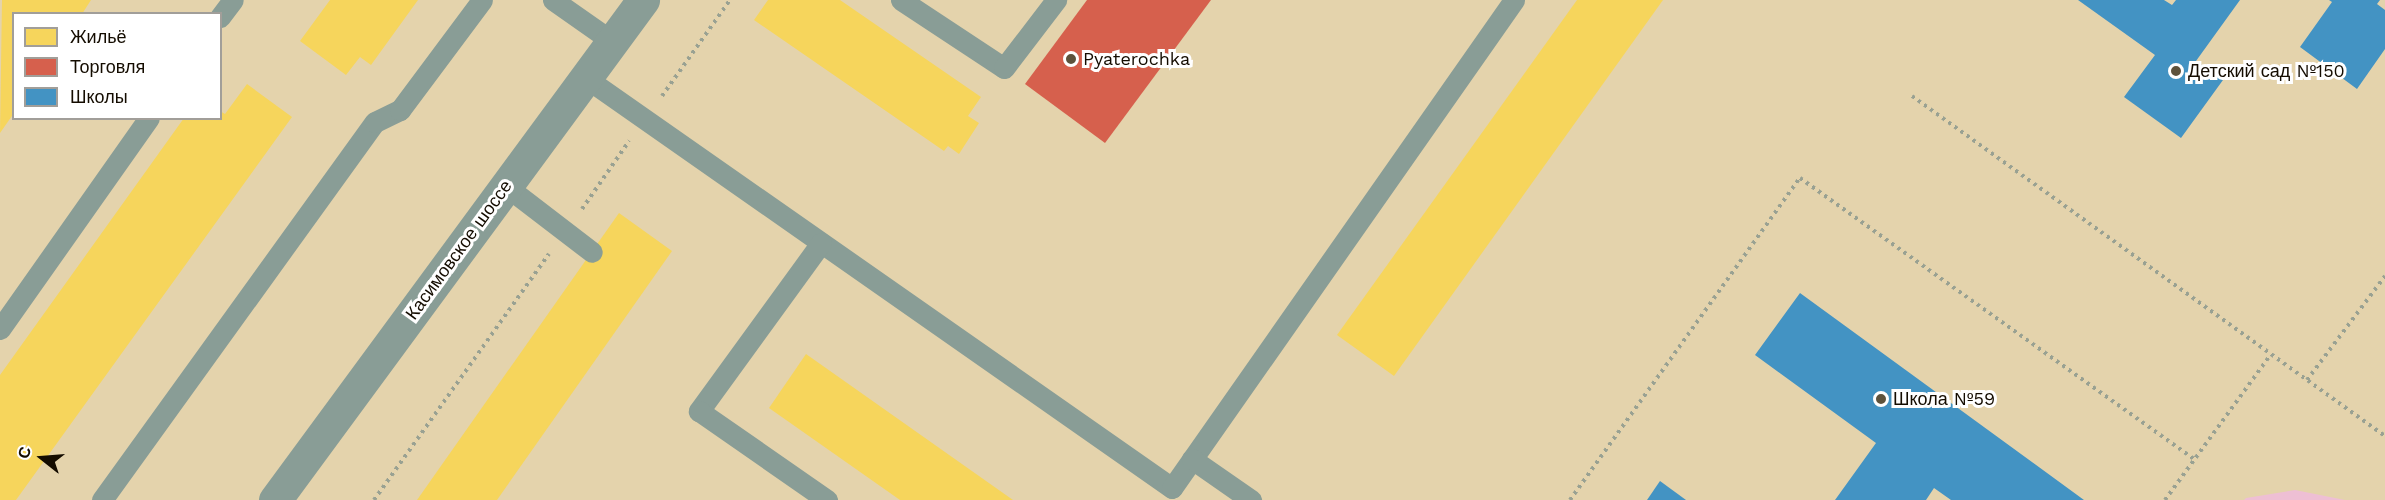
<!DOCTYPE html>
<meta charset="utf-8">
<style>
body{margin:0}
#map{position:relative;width:2385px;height:500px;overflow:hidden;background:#e4d3ac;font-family:"Work Sans",sans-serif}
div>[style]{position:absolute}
.green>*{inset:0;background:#eebfd4}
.homes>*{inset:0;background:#f6d55c}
.shops>*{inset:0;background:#d6604d}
.schools>*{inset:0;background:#4393c3}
.path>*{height:4px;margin-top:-2px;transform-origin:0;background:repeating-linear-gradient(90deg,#99a192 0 3px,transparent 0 7.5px)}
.lane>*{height:21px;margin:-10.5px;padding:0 10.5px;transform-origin:10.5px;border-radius:10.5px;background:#899d96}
.street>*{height:33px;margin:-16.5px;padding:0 16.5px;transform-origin:16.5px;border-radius:16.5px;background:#899d96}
.dots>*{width:16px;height:16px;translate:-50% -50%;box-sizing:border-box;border:3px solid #fff;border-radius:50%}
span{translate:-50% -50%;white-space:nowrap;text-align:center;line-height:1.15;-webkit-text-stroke:6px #fff;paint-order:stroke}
.poi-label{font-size:18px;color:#140c00}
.left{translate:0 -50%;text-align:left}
.street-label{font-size:18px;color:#140c00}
.legend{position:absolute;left:12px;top:12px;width:210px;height:108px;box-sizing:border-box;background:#fff;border:2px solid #a19e99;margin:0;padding:8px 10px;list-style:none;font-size:18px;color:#140c00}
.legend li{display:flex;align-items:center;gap:12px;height:30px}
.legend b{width:30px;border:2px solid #a19e99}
.north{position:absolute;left:12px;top:428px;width:60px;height:60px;-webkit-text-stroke:4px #fff;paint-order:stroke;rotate:287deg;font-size:16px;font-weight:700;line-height:24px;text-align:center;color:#140c00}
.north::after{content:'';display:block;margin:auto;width:21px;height:27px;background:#140c00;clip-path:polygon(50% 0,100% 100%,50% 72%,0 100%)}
</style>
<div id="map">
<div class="green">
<div style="clip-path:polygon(2295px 490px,2345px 500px,2244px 500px,2246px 498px)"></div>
</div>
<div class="homes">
<div style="clip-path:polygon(2px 0,91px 0,82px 14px,14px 14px,14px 113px,0 133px)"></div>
<div style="clip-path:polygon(330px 0,418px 0,371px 65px,360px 57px,346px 75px,300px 41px)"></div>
<div style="clip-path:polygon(768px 0,840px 0,981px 97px,968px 116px,979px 123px,959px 154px,948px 146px,944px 151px,754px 20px)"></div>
<div style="clip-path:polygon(1577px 0,1663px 0,1394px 376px,1337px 335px)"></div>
<div style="clip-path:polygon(247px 84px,292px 117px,16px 500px,0 500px,0 375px,184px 118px,220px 118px,220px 111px,225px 114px)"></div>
<div style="clip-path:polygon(619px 213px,672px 251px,497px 500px,417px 500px)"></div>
<div style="clip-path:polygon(806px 354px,1013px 500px,900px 500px,769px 408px)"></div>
</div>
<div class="shops">
<div style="clip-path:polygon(1087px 0,1211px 0,1105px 143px,1025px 84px)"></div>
</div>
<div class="schools">
<div style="clip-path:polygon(2078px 0,2164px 0,2172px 5px,2176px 0,2240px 0,2196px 61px,2223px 80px,2181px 138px,2124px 97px,2155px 55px)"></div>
<div style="clip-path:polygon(2329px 0,2380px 0,2377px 4px,2385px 10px,2385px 49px,2357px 89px,2300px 47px,2332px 2px)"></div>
<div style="clip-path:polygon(1800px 293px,2084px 500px,1951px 500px,1934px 488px,1926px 500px,1835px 500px,1876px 443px,1755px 355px)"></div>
<div style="clip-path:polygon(1660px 481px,1686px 500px,1647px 500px)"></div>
</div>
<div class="path">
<div style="left:662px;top:96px;width:118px;rotate:-54.7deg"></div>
<div style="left:1912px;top:96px;width:583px;rotate:35.71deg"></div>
<div style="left:582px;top:209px;width:83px;rotate:-55.3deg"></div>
<div style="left:2307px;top:380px;width:130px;rotate:-53.1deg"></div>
<div style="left:374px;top:500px;width:302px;rotate:-54.6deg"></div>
<div style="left:1570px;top:500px;width:396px;rotate:-54.5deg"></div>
<div style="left:1800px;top:178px;width:485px;rotate:35.5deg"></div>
<div style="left:2165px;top:500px;width:180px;rotate:-54deg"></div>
</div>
<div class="lane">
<div style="left:553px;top:0;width:73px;rotate:35deg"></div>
<div style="left:901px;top:0;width:123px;rotate:33.4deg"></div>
<div style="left:1004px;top:68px;width:86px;rotate:-52.6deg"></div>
<div style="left:220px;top:17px;width:21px;rotate:-53deg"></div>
<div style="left:586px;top:78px;width:715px;rotate:34.98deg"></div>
<div style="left:1172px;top:488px;width:596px;rotate:-54.98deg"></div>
<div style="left:506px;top:186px;width:108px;rotate:37.5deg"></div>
<div style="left:821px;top:243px;width:208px;rotate:126deg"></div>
<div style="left:699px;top:411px;width:156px;rotate:34.8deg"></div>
<div style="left:0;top:329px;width:258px;rotate:-54.8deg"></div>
<div style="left:1192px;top:459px;width:72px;rotate:34.8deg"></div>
<div style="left:102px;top:500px;width:466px;rotate:-54.2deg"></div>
<div style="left:375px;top:122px;width:28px;rotate:-26deg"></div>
<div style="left:400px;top:110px;width:137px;rotate:-53.3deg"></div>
</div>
<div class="street">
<div style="left:275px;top:500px;width:621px;rotate:-53.65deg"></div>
</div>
<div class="dots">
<div style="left:1071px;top:59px;background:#5d523c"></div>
<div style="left:2176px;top:71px;background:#5d523c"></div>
<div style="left:1881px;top:399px;background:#5d523c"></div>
</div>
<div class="poi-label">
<span class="left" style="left:1083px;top:59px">Pyaterochka</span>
<span class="left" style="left:2188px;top:71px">Детский сад №150</span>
<span class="left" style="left:1893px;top:399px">Школа №59</span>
</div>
<div class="street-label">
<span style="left:459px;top:250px;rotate:-54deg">Касимовское шоссе</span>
</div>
<ul class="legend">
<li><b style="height:16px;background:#f6d55c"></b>Жильё</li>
<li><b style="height:16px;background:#d6604d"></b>Торговля</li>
<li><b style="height:16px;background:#4393c3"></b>Школы</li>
</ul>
<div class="north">С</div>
</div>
